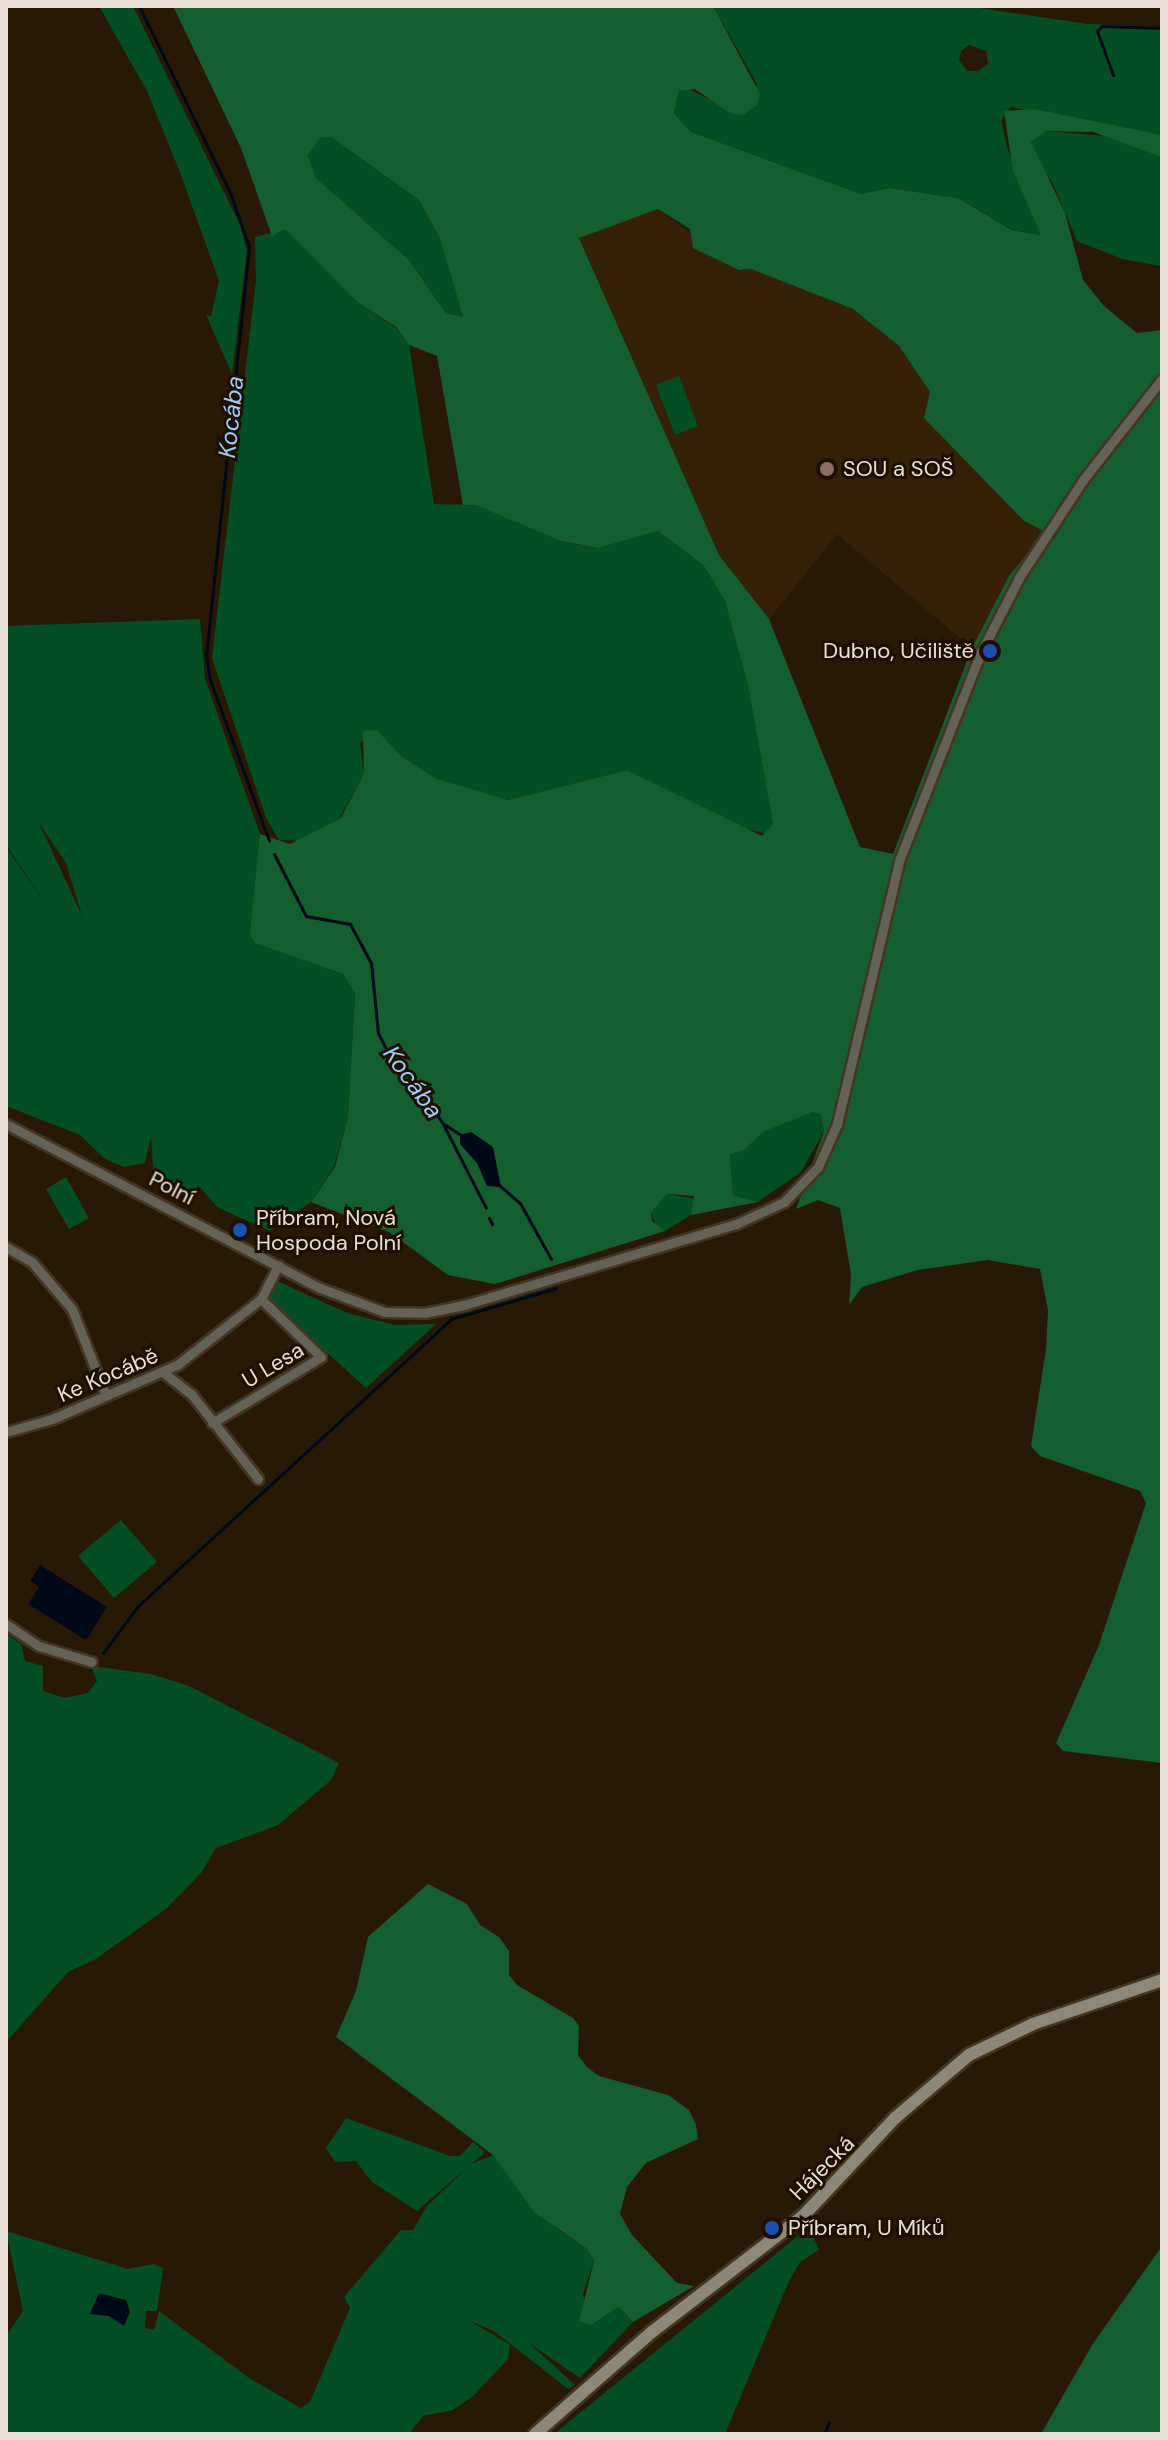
<!DOCTYPE html>
<meta charset="utf-8">
<style>
body{margin:0}
#map{position:relative;width:1168px;height:2440px;overflow:hidden;background:#281907;font-family:"DM Sans",sans-serif}
div>[style]{position:absolute}
.built>*{inset:0;background:#342108}
.green>*{inset:0;background:#044e23}
.forest>*{inset:0;background:#155e2f}
.water>*{inset:0;background:#000918}
.stream>*{height:3px;margin:-1.5px;padding:0 1.5px;transform-origin:1.5px;border-radius:1.5px;background:#000918}
.roads{filter:drop-shadow(2px 0 #433524) drop-shadow(-2px 0 #433524) drop-shadow(0 2px #433524) drop-shadow(0 -2px #433524)}
.minor>*{height:9px;margin:-4.5px;padding:0 4.5px;transform-origin:4.5px;border-radius:4.5px;background:#646156}
.secondary>*{height:12px;margin:-6px;padding:0 6px;transform-origin:6px;border-radius:6px;background:#8d8777}
.dots>*{width:22px;height:22px;translate:-50% -50%;box-sizing:border-box;border:4px solid #1e1001;border-radius:50%}
span{translate:-50% -50%;white-space:nowrap;text-align:center;line-height:1.15;-webkit-text-stroke:6px #1e1001;paint-order:stroke}
.poi-label{font-size:22px;color:#eae0d5}
.left{translate:0 -50%;text-align:left}
.right{translate:-100% -50%;text-align:right}
.street-label{font-size:22px;color:#eae0d5}
.water-label{font-size:24px;color:#9ecdfa;font-style:italic}
.frame{position:absolute;inset:0;border:8px solid #eae0d5;pointer-events:none}
</style>
<div id="map">
<div class="built">
<div style="clip-path:polygon(658px 209px,739px 270px,751px 269px,853px 309px,899px 346px,930px 392px,1045px 532px,1009px 576px,972px 648px,837px 534px,769px 619px,719px 555px,579px 237px)"></div>
</div>
<div class="green">
<div style="clip-path:polygon(99px 6px,133px 6px,240px 225px,247px 251px,232px 374px,206px 315px,211px 316px,219px 281px,181px 175px,147px 91px)"></div>
<div style="clip-path:polygon(evenodd,713px 6px,966px 6px,1088px 24px,1162px 27px,1162px 135px,1011px 107px,1001px 120px,1007px 147px,1041px 235px,1013px 230px,958px 198px,889px 188px,861px 194px,691px 132px,674px 113px,679px 91px,686px 88px,743px 115px,757px 84px,713px 6px,969px 45px,986px 51px,988px 64px,978px 71px,967px 71px,959px 60px,961px 51px,969px 45px)"></div>
<div style="clip-path:polygon(1046px 131px,1116px 137px,1162px 157px,1162px 266px,1122px 259px,1077px 241px,1053px 184px,1031px 151px,1032px 138px)"></div>
<div style="clip-path:polygon(321px 136px,331px 137px,419px 200px,440px 239px,463px 317px,446px 313px,408px 259px,316px 178px,308px 155px)"></div>
<div style="clip-path:polygon(285px 229px,357px 302px,396px 328px,409px 345px,434px 504px,475px 505px,561px 541px,597px 548px,658px 531px,704px 566px,725px 601px,748px 686px,773px 824px,768px 834px,742px 828px,627px 770px,508px 800px,466px 789px,437px 779px,401px 756px,377px 730px,360px 743px,364px 773px,340px 818px,303px 841px,279px 840px,266px 818px,212px 658px,256px 280px,255px 237px)"></div>
<div style="clip-path:polygon(679px 376px,698px 426px,675px 435px,656px 385px)"></div>
<div style="clip-path:polygon(evenodd,200px 619px,205px 679px,260px 834px,256px 943px,343px 974px,355px 993px,348px 1117px,334px 1167px,311px 1202px,269px 1231px,217px 1207px,198px 1185px,194px 1196px,154px 1182px,151px 1136px,145px 1163px,124px 1167px,105px 1159px,80px 1135px,6px 1106px,6px 847px,51px 912px,6px 845px,6px 626px,200px 619px,39px 823px,66px 863px,83px 919px,83px 918px,39px 823px)"></div>
<div style="clip-path:polygon(813px 1112px,821px 1115px,824px 1131px,801px 1172px,758px 1202px,733px 1195px,730px 1155px,744px 1150px,763px 1132px)"></div>
<div style="clip-path:polygon(66px 1177px,89px 1218px,69px 1229px,46px 1189px)"></div>
<div style="clip-path:polygon(667px 1194px,697px 1199px,691px 1215px,665px 1231px,657px 1228px,651px 1213px)"></div>
<div style="clip-path:polygon(275px 1280px,347px 1313px,395px 1325px,436px 1324px,366px 1388px,267px 1298px)"></div>
<div style="clip-path:polygon(121px 1520px,157px 1562px,114px 1598px,78px 1556px)"></div>
<div style="clip-path:polygon(6px 1634px,21px 1644px,25px 1661px,43px 1666px,43px 1691px,64px 1698px,88px 1693px,97px 1681px,91px 1666px,151px 1674px,189px 1686px,339px 1763px,331px 1780px,278px 1825px,216px 1848px,201px 1873px,167px 1908px,96px 1959px,68px 1972px,6px 2042px)"></div>
<div style="clip-path:polygon(346px 2118px,450px 2156px,460px 2156px,473px 2142px,485px 2152px,417px 2211px,372px 2182px,356px 2161px,335px 2162px,326px 2148px)"></div>
<div style="clip-path:polygon(493px 2155px,556px 2228px,586px 2248px,594px 2261px,583px 2294px,591px 2325px,619px 2307px,633px 2322px,580px 2378px,529px 2343px,575px 2385px,568px 2389px,494px 2331px,470px 2321px,510px 2345px,508px 2359px,473px 2396px,453px 2410px,423px 2416px,409px 2434px,6px 2434px,6px 2336px,23px 2311px,6px 2231px,128px 2269px,153px 2264px,163px 2268px,157px 2311px,146px 2311px,145px 2328px,154px 2330px,159px 2311px,249px 2378px,301px 2408px,310px 2402px,350px 2308px,344px 2297px,401px 2230px,413px 2230px,427px 2206px,471px 2164px)"></div>
<div style="clip-path:polygon(809px 2227px,819px 2250px,800px 2262px,789px 2281px,725px 2434px,554px 2434px)"></div>
</div>
<div class="forest">
<div style="clip-path:polygon(evenodd,173px 6px,713px 6px,760px 94px,757px 105px,743px 115px,730px 113px,695px 89px,679px 91px,674px 113px,691px 132px,861px 194px,889px 188px,958px 198px,1012px 230px,1041px 235px,1013px 171px,1004px 111px,1034px 109px,1162px 135px,1162px 157px,1093px 132px,1046px 131px,1031px 142px,1065px 213px,1083px 280px,1104px 306px,1137px 333px,1162px 330px,1162px 1763px,1063px 1751px,1056px 1743px,1099px 1645px,1146px 1503px,1140px 1491px,1040px 1456px,1031px 1446px,1046px 1349px,1048px 1310px,1040px 1269px,988px 1260px,918px 1270px,862px 1287px,849px 1305px,851px 1275px,840px 1208px,818px 1200px,796px 1209px,824px 1131px,821px 1115px,813px 1112px,763px 1132px,744px 1150px,730px 1155px,733px 1195px,758px 1202px,691px 1215px,694px 1196px,667px 1194px,651px 1213px,652px 1221px,665px 1231px,495px 1284px,448px 1275px,389px 1232px,311px 1202px,335px 1167px,348px 1117px,355px 993px,343px 974px,255px 943px,250px 934px,260px 834px,290px 844px,341px 818px,364px 773px,363px 731px,377px 730px,401px 756px,437px 779px,508px 800px,627px 770px,762px 836px,773px 824px,748px 686px,725px 601px,704px 566px,658px 531px,598px 548px,561px 541px,475px 505px,463px 505px,437px 356px,409px 345px,396px 327px,357px 302px,285px 229px,272px 236px,241px 148px,173px 6px,321px 137px,331px 137px,419px 200px,440px 239px,463px 317px,446px 313px,408px 259px,316px 178px,308px 155px,321px 137px,173px 6px,658px 209px,690px 229px,693px 248px,739px 270px,751px 269px,853px 309px,899px 346px,930px 392px,924px 418px,1023px 520px,1045px 532px,1009px 576px,972px 648px,893px 854px,860px 847px,769px 619px,719px 555px,579px 238px,658px 209px)"></div>
<div style="clip-path:polygon(428px 1884px,467px 1904px,480px 1925px,499px 1937px,509px 1951px,509px 1975px,517px 1985px,573px 2018px,579px 2026px,578px 2055px,587px 2067px,599px 2076px,668px 2095px,689px 2110px,696px 2125px,698px 2139px,646px 2163px,627px 2187px,620px 2214px,632px 2235px,677px 2283px,694px 2286px,633px 2322px,619px 2307px,591px 2325px,579px 2321px,594px 2261px,586px 2248px,534px 2212px,493px 2155px,336px 2037px,356px 1991px,368px 1937px)"></div>
<div style="clip-path:polygon(1162px 2246px,1162px 2434px,1041px 2434px,1092px 2345px)"></div>
</div>
<div class="water">
<div style="clip-path:polygon(471px 1132px,493px 1147px,501px 1187px,487px 1186px,477px 1163px,460px 1144px,460px 1135px)"></div>
<div style="clip-path:polygon(40px 1565px,107px 1607px,86px 1640px,28px 1604px,39px 1587px,30px 1581px)"></div>
<div style="clip-path:polygon(99px 2293px,126px 2300px,130px 2312px,124px 2326px,109px 2316px,90px 2314px)"></div>
</div>
<div class="stream">
<div style="left:139px;top:6px;width:210px;rotate:64deg"></div>
<div style="left:231px;top:195px;width:55px;rotate:70.9deg"></div>
<div style="left:249px;top:247px;width:410px;rotate:96deg"></div>
<div style="left:206px;top:655px;width:25px;rotate:81deg"></div>
<div style="left:210px;top:680px;width:171px;rotate:69.8deg"></div>
<div style="left:1113px;top:75px;width:47px;rotate:-110deg"></div>
<div style="left:1097px;top:31px;width:7px;rotate:-45deg"></div>
<div style="left:1102px;top:26px;width:60px;rotate:1.9deg"></div>
<div style="left:274px;top:854px;width:70px;rotate:62.7deg"></div>
<div style="left:306px;top:916px;width:45px;rotate:10.3deg"></div>
<div style="left:350px;top:924px;width:44px;rotate:61.7deg"></div>
<div style="left:371px;top:963px;width:70px;rotate:84.3deg"></div>
<div style="left:378px;top:1033px;width:27px;rotate:63deg"></div>
<div style="left:390px;top:1057px;width:41px;rotate:45deg"></div>
<div style="left:419px;top:1086px;width:45px;rotate:57.7deg"></div>
<div style="left:443px;top:1124px;width:94px;rotate:62.9deg"></div>
<div style="left:444px;top:1124px;width:20px;rotate:33deg"></div>
<div style="left:499px;top:1185px;width:28px;rotate:41deg"></div>
<div style="left:520px;top:1203px;width:64px;rotate:61deg"></div>
<div style="left:489px;top:1218px;width:7px;rotate:63deg"></div>
<div style="left:103px;top:1653px;width:59px;rotate:-53.3deg"></div>
<div style="left:138px;top:1606px;width:425px;rotate:-42.5deg"></div>
<div style="left:451px;top:1319px;width:109px;rotate:-16.4deg"></div>
<div style="left:824px;top:2434px;width:13px;rotate:-67deg"></div>
</div>
<div class="roads">
<div class="minor">
<div style="left:6px;top:1124px;width:354px;rotate:27.6deg"></div>
<div style="left:320px;top:1288px;width:69px;rotate:20.3deg"></div>
<div style="left:385px;top:1312px;width:39px;rotate:1deg"></div>
<div style="left:424px;top:1313px;width:41px;rotate:-11.3deg"></div>
<div style="left:464px;top:1305px;width:284px;rotate:-16.6deg"></div>
<div style="left:736px;top:1224px;width:53px;rotate:-24.6deg"></div>
<div style="left:784px;top:1202px;width:49px;rotate:-45.8deg"></div>
<div style="left:818px;top:1167px;width:47px;rotate:-66.2deg"></div>
<div style="left:837px;top:1124px;width:270px;rotate:-76.7deg"></div>
<div style="left:899px;top:861px;width:225px;rotate:-68.6deg"></div>
<div style="left:981px;top:652px;width:85px;rotate:-62.8deg"></div>
<div style="left:1020px;top:576px;width:115px;rotate:-56.7deg"></div>
<div style="left:1083px;top:480px;width:128px;rotate:-52deg"></div>
<div style="left:6px;top:1247px;width:30px;rotate:30deg"></div>
<div style="left:32px;top:1262px;width:62px;rotate:49.6deg"></div>
<div style="left:72px;top:1309px;width:90px;rotate:68.6deg"></div>
<div style="left:164px;top:1373px;width:36px;rotate:38deg"></div>
<div style="left:192px;top:1395px;width:107px;rotate:51.8deg"></div>
<div style="left:212px;top:1423px;width:127px;rotate:-31.2deg"></div>
<div style="left:321px;top:1357px;width:83px;rotate:-136deg"></div>
<div style="left:6px;top:1432px;width:48px;rotate:-15.8deg"></div>
<div style="left:52px;top:1419px;width:136px;rotate:-23.4deg"></div>
<div style="left:177px;top:1365px;width:107px;rotate:-38.2deg"></div>
<div style="left:261px;top:1299px;width:38px;rotate:-63deg"></div>
<div style="left:6px;top:1624px;width:40px;rotate:34deg"></div>
<div style="left:39px;top:1646px;width:55px;rotate:16.8deg"></div>
</div>
<div class="secondary">
<div style="left:535px;top:2434px;width:157px;rotate:-41.1deg"></div>
<div style="left:653px;top:2331px;width:190px;rotate:-37.5deg"></div>
<div style="left:804px;top:2215px;width:133px;rotate:-46.8deg"></div>
<div style="left:895px;top:2118px;width:97px;rotate:-40.4deg"></div>
<div style="left:969px;top:2055px;width:71px;rotate:-25.8deg"></div>
<div style="left:1033px;top:2024px;width:136px;rotate:-18.8deg"></div>
</div>
</div>
<div class="dots">
<div style="left:827px;top:469px;background:#8d6e63"></div>
<div style="left:990px;top:651px;background:#1a4fb4"></div>
<div style="left:240px;top:1230px;background:#1a4fb4"></div>
<div style="left:772px;top:2228px;background:#1a4fb4"></div>
</div>
<div class="poi-label">
<span class="left" style="left:843px;top:469px">SOU a SOŠ</span>
<span class="right" style="left:974px;top:651px">Dubno, Učiliště</span>
<span class="left" style="left:256px;top:1230px">Příbram, Nová<br>Hospoda Polní</span>
<span class="left" style="left:788px;top:2228px">Příbram, U Míků</span>
</div>
<div class="street-label">
<span style="left:172px;top:1188px;rotate:27deg">Polní</span>
<span style="left:273px;top:1365px;rotate:-31deg">U Lesa</span>
<span style="left:108px;top:1375px;rotate:-23deg">Ke Kocábě</span>
<span style="left:822px;top:2168px;rotate:-45deg">Hájecká</span>
</div>
<div class="water-label">
<span style="left:231px;top:417px;rotate:-84deg">Kocába</span>
<span style="left:413px;top:1082px;rotate:54deg">Kocába</span>
</div>
<div class="frame"></div>
</div>
